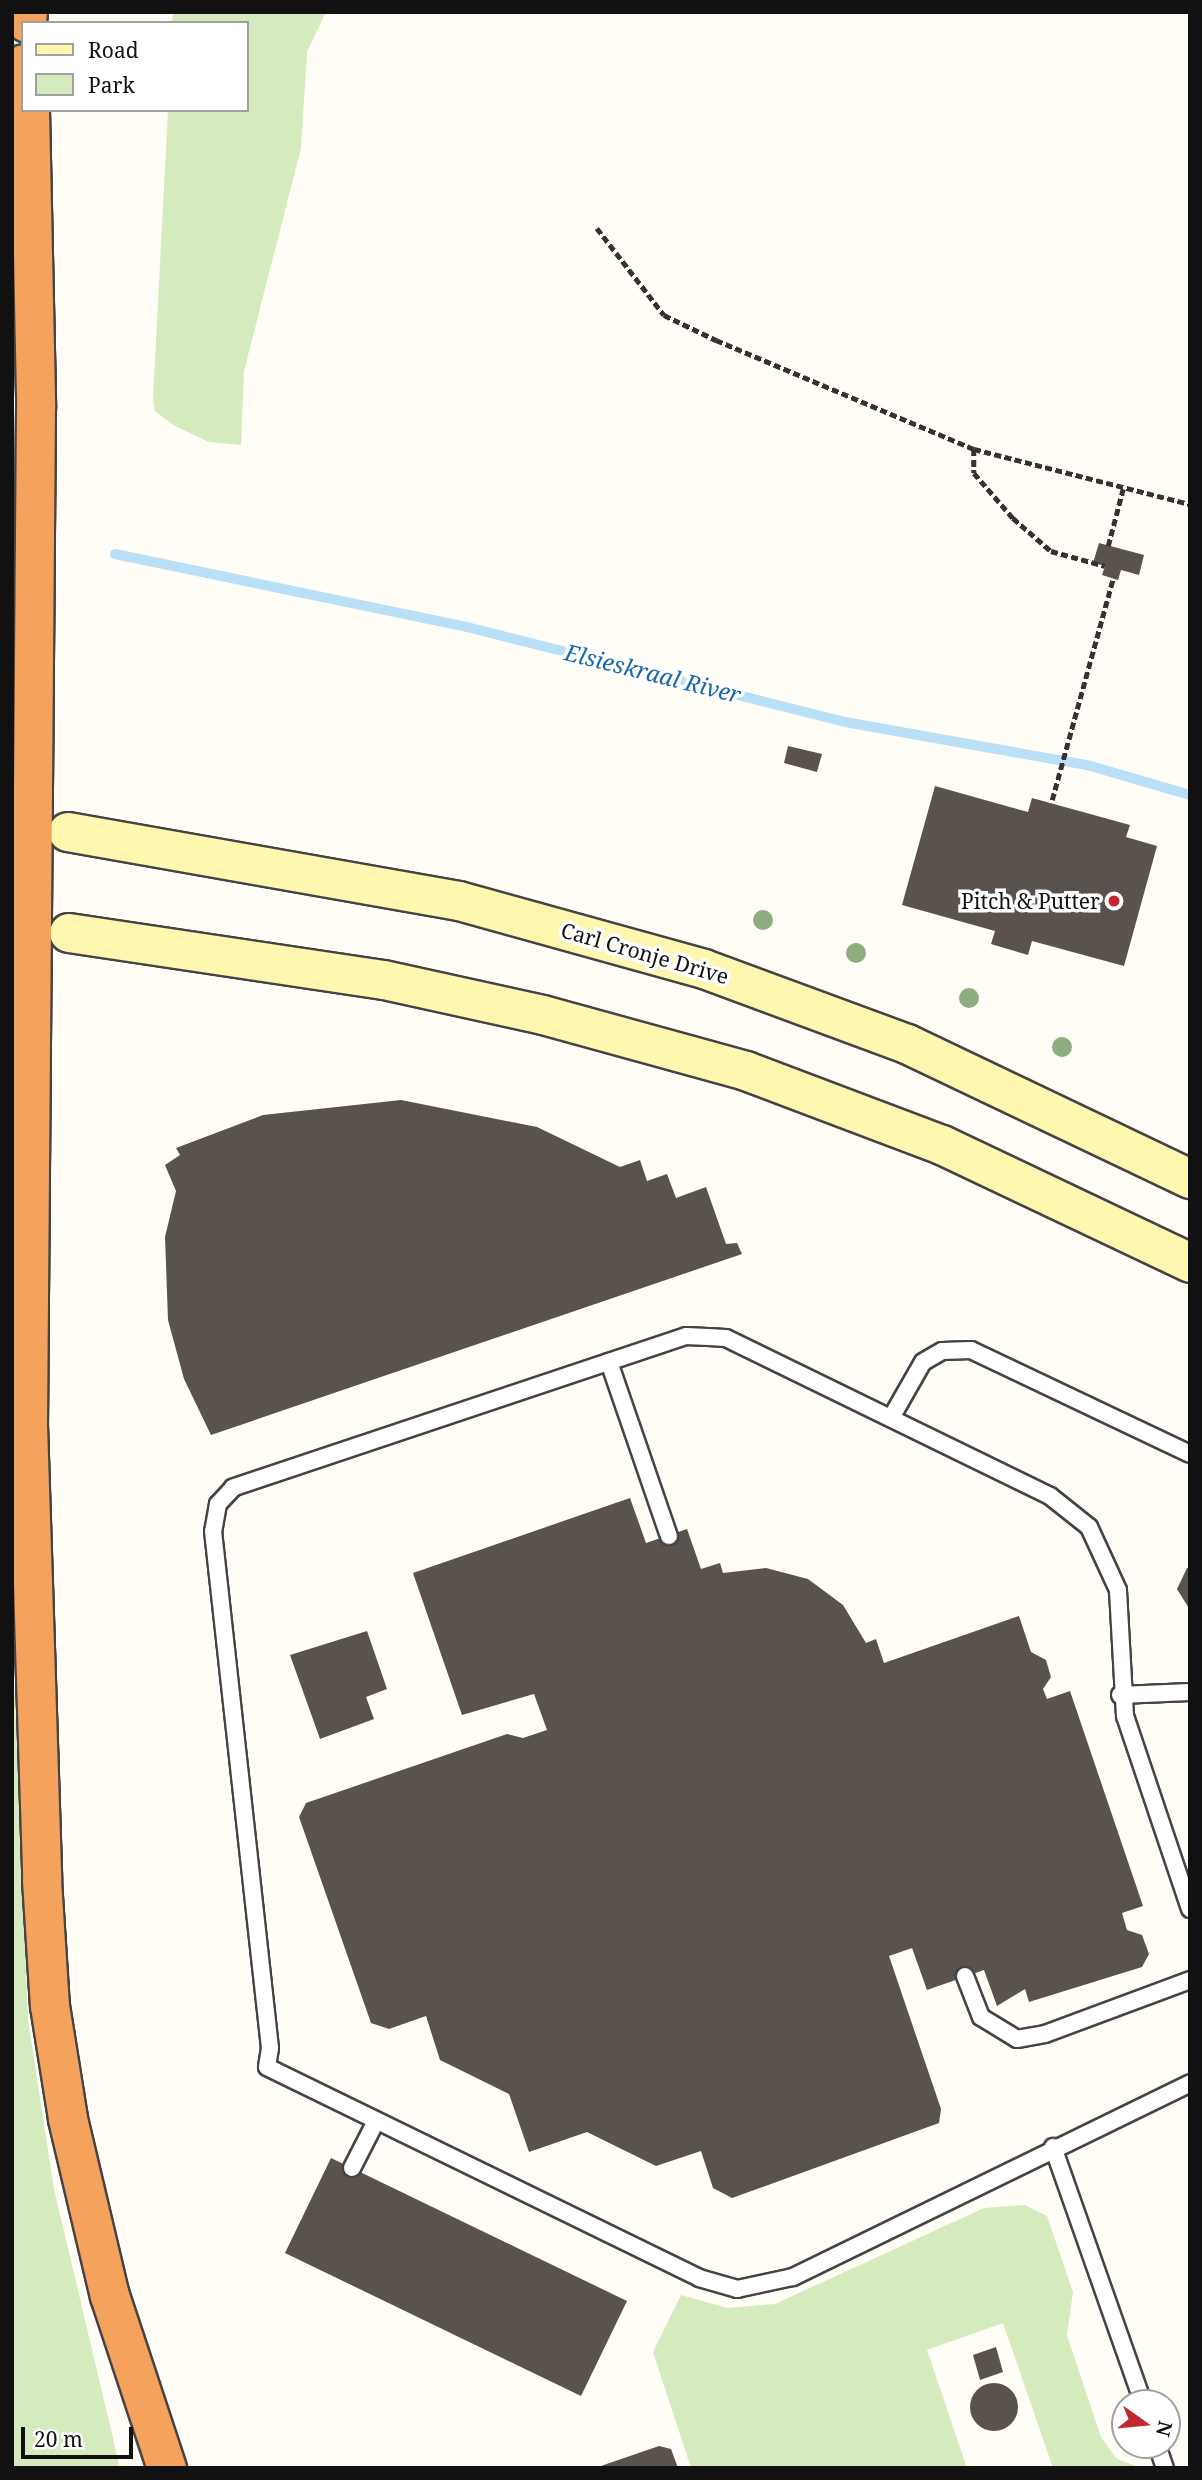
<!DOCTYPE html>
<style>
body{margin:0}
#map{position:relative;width:1202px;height:2480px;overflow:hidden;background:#fffdf5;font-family:"Noto Serif",serif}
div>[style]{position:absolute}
.green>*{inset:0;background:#d5ebbd}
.stream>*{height:10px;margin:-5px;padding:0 5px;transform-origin:5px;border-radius:5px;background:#b9e0f7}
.building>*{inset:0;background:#5a524d}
.round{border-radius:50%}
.path>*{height:4.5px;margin-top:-2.25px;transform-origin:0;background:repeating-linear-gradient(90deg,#333 0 7px,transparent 0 10.5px)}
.roads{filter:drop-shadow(2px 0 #444) drop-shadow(-2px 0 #444) drop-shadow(0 2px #444) drop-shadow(0 -2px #444)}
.lane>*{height:16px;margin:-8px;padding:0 8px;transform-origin:8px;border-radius:8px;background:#fff}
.secondary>*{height:38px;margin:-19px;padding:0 19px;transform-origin:19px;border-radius:19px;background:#fff6b0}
.highway>*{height:38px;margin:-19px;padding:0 19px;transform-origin:19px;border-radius:19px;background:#f5a25d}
.trees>*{width:20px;height:20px;margin:-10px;border-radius:50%;background:#8dad7f}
.dots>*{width:19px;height:19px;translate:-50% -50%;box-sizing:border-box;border:4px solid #fff;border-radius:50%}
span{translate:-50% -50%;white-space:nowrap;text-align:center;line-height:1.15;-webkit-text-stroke:7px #fff;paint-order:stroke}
.poi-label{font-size:21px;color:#111}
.right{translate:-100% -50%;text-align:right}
.street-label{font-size:21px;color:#111}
.water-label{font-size:23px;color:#1768a6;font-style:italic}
.frame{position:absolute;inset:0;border:14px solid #111;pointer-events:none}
.legend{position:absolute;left:21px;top:21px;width:228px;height:91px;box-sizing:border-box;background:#fff;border:2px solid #a0a0a0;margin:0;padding:9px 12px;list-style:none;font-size:21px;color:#111}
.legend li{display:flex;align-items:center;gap:14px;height:35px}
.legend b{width:35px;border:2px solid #a0a0a0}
.north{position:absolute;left:1111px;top:2389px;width:70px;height:70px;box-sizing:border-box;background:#fff;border:2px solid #a0a0a0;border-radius:50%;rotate:105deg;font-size:19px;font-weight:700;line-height:28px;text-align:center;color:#111}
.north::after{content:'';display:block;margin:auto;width:24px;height:32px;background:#c4262e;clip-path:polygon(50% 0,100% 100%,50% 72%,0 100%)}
.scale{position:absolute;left:21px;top:2427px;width:112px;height:32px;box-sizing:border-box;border:4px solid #111;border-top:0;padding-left:9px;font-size:21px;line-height:24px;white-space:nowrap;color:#111;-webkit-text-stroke:5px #fff;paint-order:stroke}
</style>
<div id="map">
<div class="green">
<div style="clip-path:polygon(173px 12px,326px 12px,307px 52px,301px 148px,244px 371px,241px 445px,209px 442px,173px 425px,155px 411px,153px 399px,168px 110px,247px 110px,247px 23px,172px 23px)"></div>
<div style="clip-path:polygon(12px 1630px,28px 2020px,54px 2189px,120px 2468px,12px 2468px)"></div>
<div style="clip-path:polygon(1025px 2205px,1047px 2216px,1073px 2292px,1067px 2335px,1101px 2437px,1117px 2459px,1142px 2468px,1053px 2468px,1003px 2323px,927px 2350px,967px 2468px,691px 2468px,653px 2352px,681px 2295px,727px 2308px,775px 2304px,984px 2208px)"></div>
</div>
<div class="stream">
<div style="left:115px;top:554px;width:359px;rotate:11.7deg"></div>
<div style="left:467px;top:627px;width:390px;rotate:14.1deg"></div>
<div style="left:845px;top:722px;width:246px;rotate:10.1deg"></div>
<div style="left:1087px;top:765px;width:107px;rotate:16.2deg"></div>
</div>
<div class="building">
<div style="clip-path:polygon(1099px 543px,1144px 555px,1139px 575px,1121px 570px,1118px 580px,1102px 575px,1105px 566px,1093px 563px)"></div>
<div style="clip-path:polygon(788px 746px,822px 754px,817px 772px,784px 763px)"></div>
<div style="clip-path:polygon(935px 786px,1028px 812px,1032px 798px,1130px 825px,1126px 837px,1157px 846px,1124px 966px,1032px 941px,1028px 955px,991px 944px,995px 931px,902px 905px)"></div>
<div style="clip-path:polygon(401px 1100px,537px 1127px,620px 1167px,640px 1160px,647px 1181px,667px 1174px,676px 1198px,706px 1187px,726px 1244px,737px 1243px,742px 1254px,211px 1435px,184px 1379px,168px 1320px,165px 1237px,176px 1191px,165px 1165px,180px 1155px,176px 1148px,263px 1115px)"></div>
<div style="clip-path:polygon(630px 1498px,646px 1543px,687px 1529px,701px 1569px,720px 1563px,723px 1573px,766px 1568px,808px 1579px,843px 1605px,866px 1643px,876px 1639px,884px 1663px,1019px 1616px,1031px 1652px,1046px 1660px,1051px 1677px,1043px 1689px,1047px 1699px,1070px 1691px,1143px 1906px,1122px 1913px,1127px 1930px,1142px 1935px,1149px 1954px,1142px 1967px,1029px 2002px,1025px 1989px,997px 2006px,984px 1970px,927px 1990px,912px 1948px,889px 1956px,941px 2109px,939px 2123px,732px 2198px,713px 2188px,701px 2151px,656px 2166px,587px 2132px,529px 2152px,509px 2094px,440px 2060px,426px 2016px,389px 2029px,371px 2023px,299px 1817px,306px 1803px,507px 1734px,523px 1738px,547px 1730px,534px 1694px,462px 1715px,413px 1573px)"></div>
<div style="clip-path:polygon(1187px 1568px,1190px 1567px,1190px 1610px,1177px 1589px)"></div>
<div style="clip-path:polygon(367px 1631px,387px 1689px,366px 1697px,374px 1719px,320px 1739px,290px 1655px)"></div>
<div style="clip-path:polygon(331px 2158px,627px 2301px,581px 2396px,285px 2253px)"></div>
<div style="clip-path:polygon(996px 2347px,1003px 2372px,980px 2380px,973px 2355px)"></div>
<div class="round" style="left:970px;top:2383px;width:48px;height:48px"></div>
<div style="clip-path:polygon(659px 2446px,671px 2449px,678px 2468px,595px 2468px)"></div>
</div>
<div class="path">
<div style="left:597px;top:228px;width:110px;rotate:52.4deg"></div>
<div style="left:664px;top:315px;width:58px;rotate:25.7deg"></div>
<div style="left:716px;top:340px;width:280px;rotate:22.9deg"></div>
<div style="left:974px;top:449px;width:223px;rotate:14.3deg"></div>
<div style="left:974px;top:449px;width:24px;rotate:90deg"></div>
<div style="left:974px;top:473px;width:60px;rotate:49.1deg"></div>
<div style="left:1013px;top:518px;width:50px;rotate:41deg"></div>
<div style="left:1051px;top:551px;width:56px;rotate:15.5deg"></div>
<div style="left:1108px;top:546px;width:59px;rotate:-75.3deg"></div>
<div style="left:1052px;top:800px;width:230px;rotate:-74.6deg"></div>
</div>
<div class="roads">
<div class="lane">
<div style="left:609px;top:1362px;width:184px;rotate:71deg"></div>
<div style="left:891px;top:1418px;width:64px;rotate:-60.3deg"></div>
<div style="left:923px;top:1362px;width:22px;rotate:-30deg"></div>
<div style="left:942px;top:1351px;width:29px;rotate:-2deg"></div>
<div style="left:971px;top:1350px;width:242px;rotate:25.4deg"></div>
<div style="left:1120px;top:1695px;width:70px;rotate:-2.5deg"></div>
<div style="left:1190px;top:1909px;width:204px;rotate:-108.6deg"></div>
<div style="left:1125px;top:1716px;width:126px;rotate:-93.2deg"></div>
<div style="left:1118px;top:1590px;width:69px;rotate:-114.7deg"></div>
<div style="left:1089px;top:1527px;width:50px;rotate:-141.5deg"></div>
<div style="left:1050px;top:1496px;width:360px;rotate:-154deg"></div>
<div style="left:726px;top:1338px;width:40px;rotate:-177.1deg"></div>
<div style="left:686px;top:1336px;width:478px;rotate:161.5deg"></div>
<div style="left:233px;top:1488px;width:22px;rotate:133deg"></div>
<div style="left:218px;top:1504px;width:27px;rotate:100deg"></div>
<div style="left:213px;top:1531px;width:520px;rotate:83.71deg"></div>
<div style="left:270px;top:2048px;width:19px;rotate:99deg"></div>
<div style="left:267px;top:2067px;width:481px;rotate:26deg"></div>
<div style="left:699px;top:2278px;width:40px;rotate:16deg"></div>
<div style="left:737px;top:2289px;width:57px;rotate:-12.1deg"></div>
<div style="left:793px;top:2277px;width:442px;rotate:-26deg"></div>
<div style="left:965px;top:1976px;width:44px;rotate:68.7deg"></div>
<div style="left:981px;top:2017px;width:42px;rotate:31.4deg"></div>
<div style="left:1017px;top:2039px;width:28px;rotate:-10deg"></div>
<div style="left:1045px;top:2034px;width:155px;rotate:-20.4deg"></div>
<div style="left:1053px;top:2147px;width:271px;rotate:70.6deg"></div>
<div style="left:352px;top:2168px;width:53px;rotate:-62.9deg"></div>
<div style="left:1157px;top:2445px;width:24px;rotate:71deg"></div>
</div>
<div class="secondary">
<div style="left:68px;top:832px;width:397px;rotate:10deg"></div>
<div style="left:459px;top:901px;width:254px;rotate:15.5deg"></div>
<div style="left:704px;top:969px;width:216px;rotate:20.3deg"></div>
<div style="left:907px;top:1044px;width:314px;rotate:25.5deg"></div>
<div style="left:69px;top:933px;width:318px;rotate:8.5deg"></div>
<div style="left:384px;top:980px;width:163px;rotate:12.4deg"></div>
<div style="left:543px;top:1015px;width:211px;rotate:15.4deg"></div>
<div style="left:746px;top:1071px;width:210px;rotate:20.7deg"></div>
<div style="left:942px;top:1145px;width:275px;rotate:25.4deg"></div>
</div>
<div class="highway">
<div style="left:27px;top:23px;width:11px;rotate:-85deg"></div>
<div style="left:30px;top:110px;width:298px;rotate:88.8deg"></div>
<div style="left:36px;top:408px;width:1016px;rotate:90.45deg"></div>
<div style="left:28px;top:1424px;width:456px;rotate:88.2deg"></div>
<div style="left:42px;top:1880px;width:126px;rotate:86.4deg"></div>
<div style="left:50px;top:2006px;width:114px;rotate:80.9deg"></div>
<div style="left:68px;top:2119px;width:182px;rotate:76.7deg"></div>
<div style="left:110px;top:2296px;width:181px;rotate:71.7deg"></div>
<div style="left:16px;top:139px;width:75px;rotate:-84.7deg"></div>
</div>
</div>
<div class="trees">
<div style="left:763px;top:920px"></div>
<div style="left:856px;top:953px"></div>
<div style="left:969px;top:998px"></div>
<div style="left:1062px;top:1047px"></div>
</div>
<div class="dots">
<div style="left:1114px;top:901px;background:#c4262e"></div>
</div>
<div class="poi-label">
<span class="right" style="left:1100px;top:901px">Pitch &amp; Putter</span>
</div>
<div class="street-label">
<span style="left:645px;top:953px;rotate:16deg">Carl Cronje Drive</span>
</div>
<div class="water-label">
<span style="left:653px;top:673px;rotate:14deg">Elsieskraal River</span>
</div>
<div class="frame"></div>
<ul class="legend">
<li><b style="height:9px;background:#fff6b0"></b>Road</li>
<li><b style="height:19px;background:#d5ebbd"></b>Park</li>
</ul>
<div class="north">N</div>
<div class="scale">20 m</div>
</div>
